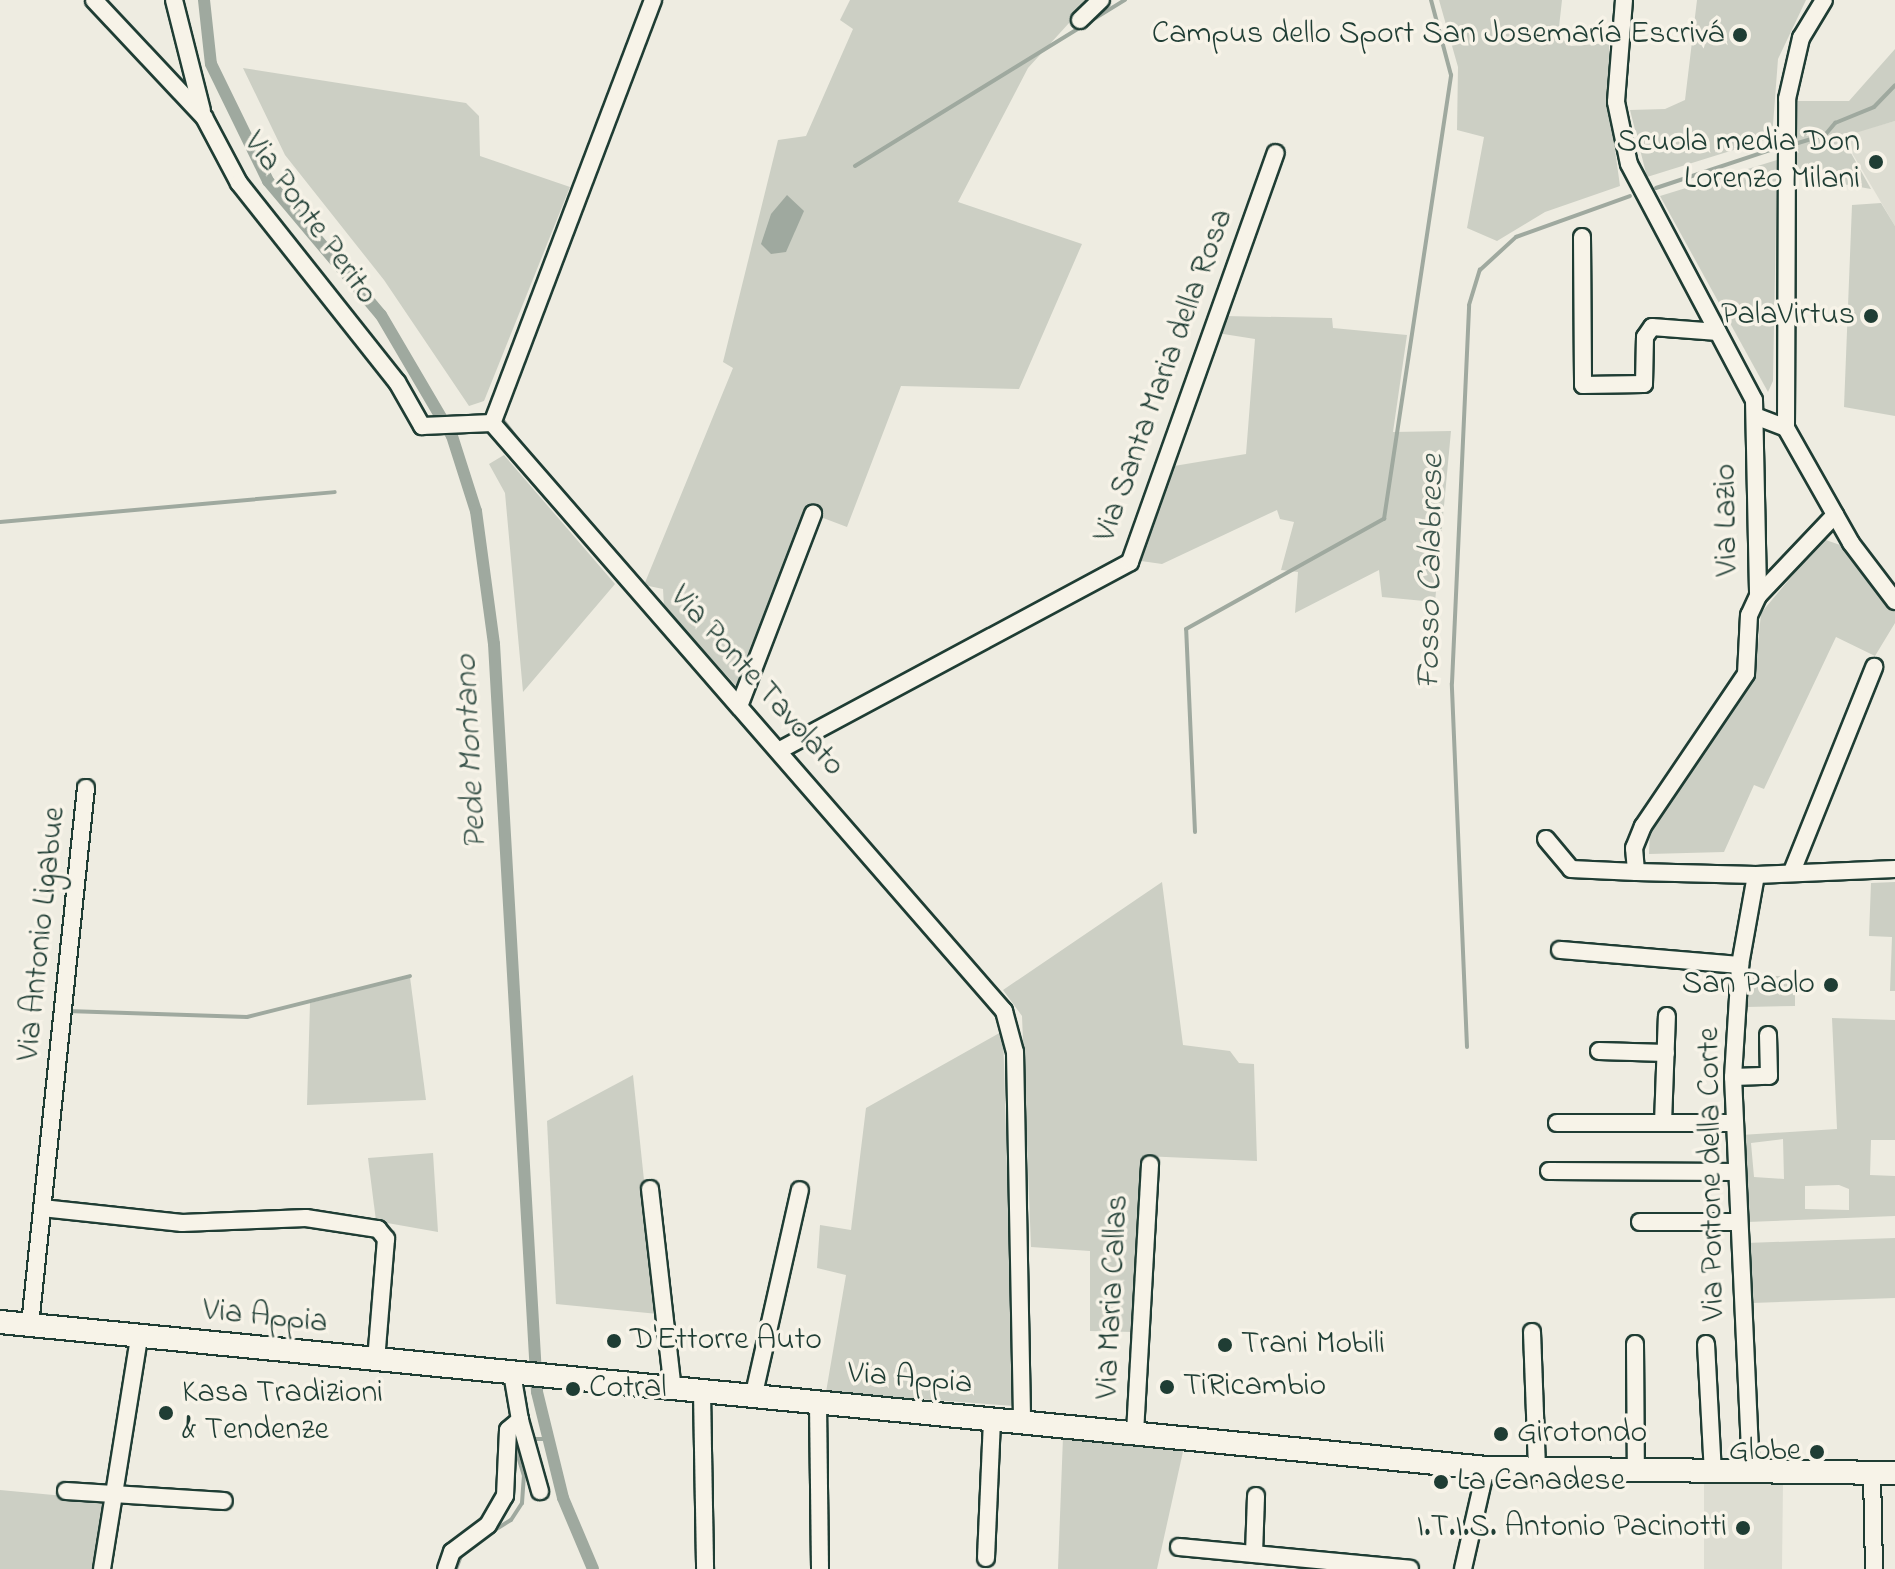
<!DOCTYPE html>
<meta charset="utf-8">
<style>
body{margin:0}
#map{position:relative;width:1895px;height:1569px;overflow:hidden;background:#eeece1;font-family:"Indie Flower",sans-serif}
div>[style]{position:absolute}
.built>*{inset:0;background:#ddddd2}
.green>*{inset:0;background:#cccfc4}
.water>*{inset:0;background:#9fa99f}
.stream>*{height:4px;margin:-2px;padding:0 2px;transform-origin:2px;border-radius:2px;background:#9fa99f}
.canal>*{height:12px;margin:-6px;padding:0 6px;transform-origin:6px;border-radius:6px;background:#9fa99f}
.roads{filter:drop-shadow(2px 0 #1f3d34) drop-shadow(-2px 0 #1f3d34) drop-shadow(0 2px #1f3d34) drop-shadow(0 -2px #1f3d34)}
.minor>*{height:16px;margin:-8px;padding:0 8px;transform-origin:8px;border-radius:8px;background:#f7f3e8}
.major>*{height:22px;margin:-11px;padding:0 11px;transform-origin:11px;border-radius:11px;background:#f7f3e8}
.dots>*{width:22px;height:22px;translate:-50% -50%;box-sizing:border-box;border:4px solid #f7f3e8;border-radius:50%}
span{translate:-50% -50%;white-space:nowrap;text-align:center;line-height:1.15;-webkit-text-stroke:7px #f7f3e8;paint-order:stroke}
.poi-label{font-size:32px;color:#1f3d34}
.right{translate:-100% -50%;text-align:right}
.left{translate:0 -50%;text-align:left}
.street-label{font-size:32px;color:#1f3d34}
.water-label{font-size:34px;color:#3f584f;font-style:italic}
</style>
<div id="map">
<div class="built">
<div style="clip-path:polygon(1895px 121px,1895px 226px,1842px 136px)"></div>
<div style="clip-path:polygon(1783px 1483px,1782px 1569px,1704px 1569px,1704px 1484px)"></div>
</div>
<div class="green">
<div style="clip-path:polygon(850px 0,1090px 0,1028px 68px,958px 202px,1082px 244px,1019px 389px,901px 386px,847px 527px,810px 513px,740px 690px,664px 607px,663px 589px,644px 585px,733px 368px,723px 362px,778px 140px,806px 136px,853px 29px,840px 20px)"></div>
<div style="clip-path:polygon(1439px 0,1562px 0,1558px 36px,1571px 46px,1609px 43px,1609px 106px,1620px 186px,1545px 212px,1497px 241px,1467px 228px,1484px 137px,1457px 130px,1458px 67px)"></div>
<div style="clip-path:polygon(1697px 0,1806px 0,1778px 59px,1772px 138px,1647px 177px,1630px 110px,1665px 109px,1685px 100px)"></div>
<div style="clip-path:polygon(1895px 49px,1895px 121px,1842px 137px,1871px 189px,1797px 176px,1797px 101px,1849px 101px)"></div>
<div style="clip-path:polygon(243px 68px,466px 103px,479px 116px,480px 156px,570px 187px,484px 401px,469px 406px,384px 280px,285px 155px)"></div>
<div style="clip-path:polygon(1777px 160px,1773px 381px,1768px 392px,1660px 196px)"></div>
<div style="clip-path:polygon(1881px 203px,1895px 226px,1895px 416px,1844px 407px,1852px 205px)"></div>
<div style="clip-path:polygon(1224px 316px,1332px 318px,1333px 328px,1407px 335px,1393px 432px,1451px 431px,1435px 602px,1382px 597px,1379px 570px,1295px 613px,1298px 572px,1281px 570px,1294px 522px,1280px 519px,1277px 510px,1162px 564px,1141px 561px,1174px 466px,1246px 454px,1255px 339px,1217px 333px)"></div>
<div style="clip-path:polygon(504px 455px,615px 584px,523px 692px,505px 493px,489px 464px)"></div>
<div style="clip-path:polygon(1823px 539px,1843px 546px,1895px 610px,1895px 623px,1875px 656px,1836px 637px,1764px 789px,1754px 785px,1724px 852px,1649px 854px,1650px 827px,1755px 676px,1761px 613px)"></div>
<div style="clip-path:polygon(1162px 882px,1183px 1045px,1230px 1051px,1239px 1063px,1254px 1064px,1257px 1161px,1143px 1156px,1134px 1332px,1090px 1331px,1090px 1251px,1031px 1247px,1022px 1016px,1003px 990px)"></div>
<div style="clip-path:polygon(1895px 882px,1895px 991px,1890px 991px,1892px 937px,1869px 936px,1871px 883px)"></div>
<div style="clip-path:polygon(1746px 976px,1795px 976px,1795px 1006px,1746px 1007px)"></div>
<div style="clip-path:polygon(410px 977px,426px 1100px,307px 1105px,310px 1003px)"></div>
<div style="clip-path:polygon(evenodd,1832px 1018px,1895px 1020px,1895px 1140px,1871px 1140px,1870px 1175px,1895px 1176px,1895px 1216px,1747px 1222px,1741px 1135px,1837px 1129px,1832px 1018px,1783px 1139px,1784px 1179px,1754px 1177px,1751px 1143px,1783px 1139px,1832px 1018px,1839px 1185px,1849px 1189px,1849px 1210px,1805px 1209px,1805px 1186px,1839px 1185px)"></div>
<div style="clip-path:polygon(1003px 1031px,1014px 1406px,826px 1392px,846px 1275px,817px 1268px,820px 1225px,851px 1230px,866px 1108px)"></div>
<div style="clip-path:polygon(633px 1075px,658px 1314px,556px 1304px,547px 1121px)"></div>
<div style="clip-path:polygon(433px 1153px,438px 1232px,376px 1221px,368px 1158px)"></div>
<div style="clip-path:polygon(1895px 1238px,1895px 1298px,1752px 1303px,1746px 1243px)"></div>
<div style="clip-path:polygon(1063px 1437px,1184px 1447px,1157px 1569px,1058px 1569px)"></div>
<div style="clip-path:polygon(0 1490px,107px 1500px,100px 1569px,0 1569px)"></div>
</div>
<div class="water">
<div style="clip-path:polygon(787px 195px,804px 211px,786px 252px,771px 254px,761px 244px,771px 214px)"></div>
</div>
<div class="stream">
<div style="left:1798px;top:143px;width:28px;rotate:-17deg"></div>
<div style="left:1825px;top:135px;width:16px;rotate:-50deg"></div>
<div style="left:1835px;top:123px;width:42px;rotate:-22.3deg"></div>
<div style="left:1874px;top:107px;width:30px;rotate:-46deg"></div>
<div style="left:855px;top:166px;width:317px;rotate:-31.6deg"></div>
<div style="left:1656px;top:188px;width:120px;rotate:-18.4deg"></div>
<div style="left:523px;top:446px;width:34px;rotate:-128deg"></div>
<div style="left:502px;top:419px;width:235px;rotate:-69.1deg"></div>
<div style="left:0;top:522px;width:336px;rotate:-5.1deg"></div>
<div style="left:1195px;top:832px;width:203px;rotate:-92.5deg"></div>
<div style="left:1186px;top:629px;width:227px;rotate:-29.1deg"></div>
<div style="left:1384px;top:519px;width:449px;rotate:-81.4deg"></div>
<div style="left:1451px;top:75px;width:78px;rotate:-104.9deg"></div>
<div style="left:67px;top:1011px;width:180px;rotate:1.9deg"></div>
<div style="left:247px;top:1017px;width:168px;rotate:-14.1deg"></div>
<div style="left:1467px;top:1047px;width:364px;rotate:-92.4deg"></div>
<div style="left:1452px;top:683px;width:378px;rotate:-87.4deg"></div>
<div style="left:1469px;top:305px;width:37px;rotate:-73deg"></div>
<div style="left:1480px;top:270px;width:49px;rotate:-42.5deg"></div>
<div style="left:1516px;top:237px;width:121px;rotate:-19.8deg"></div>
<div style="left:529px;top:1439px;width:20px"></div>
<div style="left:482px;top:1538px;width:34px;rotate:-32deg"></div>
<div style="left:511px;top:1520px;width:20px;rotate:-57deg"></div>
<div style="left:522px;top:1503px;width:27px;rotate:-86deg"></div>
<div style="left:524px;top:1476px;width:34px;rotate:-107deg"></div>
<div style="left:514px;top:1444px;width:8px;rotate:-40deg"></div>
<div style="left:456px;top:1569px;width:17px;rotate:-69deg"></div>
</div>
<div class="canal">
<div style="left:204px;top:0;width:64px;rotate:83.8deg"></div>
<div style="left:211px;top:64px;width:130px;rotate:64deg"></div>
<div style="left:268px;top:181px;width:175px;rotate:49.9deg"></div>
<div style="left:381px;top:315px;width:140px;rotate:59.6deg"></div>
<div style="left:452px;top:436px;width:79px;rotate:72.3deg"></div>
<div style="left:476px;top:511px;width:134px;rotate:82.3deg"></div>
<div style="left:494px;top:644px;width:749px;rotate:86.71deg"></div>
<div style="left:537px;top:1392px;width:109px;rotate:76.2deg"></div>
<div style="left:563px;top:1498px;width:77px;rotate:67.1deg"></div>
</div>
<div class="roads">
<div class="minor">
<div style="left:94px;top:0;width:161px;rotate:46.8deg"></div>
<div style="left:204px;top:117px;width:75px;rotate:62.1deg"></div>
<div style="left:239px;top:183px;width:254px;rotate:51.6deg"></div>
<div style="left:397px;top:382px;width:51px;rotate:60.4deg"></div>
<div style="left:422px;top:426px;width:70px;rotate:-2.5deg"></div>
<div style="left:174px;top:0;width:114px;rotate:75.8deg"></div>
<div style="left:653px;top:0;width:453px;rotate:110.8deg"></div>
<div style="left:492px;top:423px;width:780px;rotate:48.95deg"></div>
<div style="left:1004px;top:1011px;width:42px;rotate:75deg"></div>
<div style="left:1015px;top:1052px;width:368px;rotate:88.9deg"></div>
<div style="left:1624px;top:0;width:102px;rotate:94.5deg"></div>
<div style="left:1616px;top:102px;width:63px;rotate:78.2deg"></div>
<div style="left:1629px;top:164px;width:267px;rotate:62.1deg"></div>
<div style="left:1754px;top:400px;width:196px;rotate:88.8deg"></div>
<div style="left:1758px;top:596px;width:21px;rotate:115deg"></div>
<div style="left:1749px;top:615px;width:59px;rotate:92.9deg"></div>
<div style="left:1746px;top:674px;width:184px;rotate:124.1deg"></div>
<div style="left:1643px;top:826px;width:24px;rotate:112deg"></div>
<div style="left:1634px;top:848px;width:24px;rotate:85deg"></div>
<div style="left:1636px;top:872px;width:120px;rotate:1.4deg"></div>
<div style="left:1756px;top:875px;width:139px;rotate:-2.5deg"></div>
<div style="left:1080px;top:20px;width:29px;rotate:-44deg"></div>
<div style="left:1582px;top:237px;width:148px;rotate:89.6deg"></div>
<div style="left:1583px;top:385px;width:61px;rotate:-0.9deg"></div>
<div style="left:1644px;top:384px;width:47px;rotate:-88.8deg"></div>
<div style="left:1645px;top:337px;width:12px;rotate:-55deg"></div>
<div style="left:1652px;top:327px;width:66px;rotate:4.3deg"></div>
<div style="left:1755px;top:416px;width:33px;rotate:21deg"></div>
<div style="left:1786px;top:428px;width:329px;rotate:-89.8deg"></div>
<div style="left:1787px;top:99px;width:63px;rotate:-77.1deg"></div>
<div style="left:1801px;top:38px;width:44px;rotate:-58.8deg"></div>
<div style="left:1786px;top:428px;width:132px;rotate:60.5deg"></div>
<div style="left:1851px;top:543px;width:73px;rotate:52.8deg"></div>
<div style="left:1758px;top:596px;width:112px;rotate:-46.5deg"></div>
<div style="left:740px;top:704px;width:204px;rotate:-69deg"></div>
<div style="left:780px;top:750px;width:397px;rotate:-28.2deg"></div>
<div style="left:1130px;top:562px;width:434px;rotate:-70.4deg"></div>
<div style="left:1546px;top:839px;width:39px;rotate:50deg"></div>
<div style="left:1571px;top:869px;width:65px;rotate:2.6deg"></div>
<div style="left:1793px;top:869px;width:218px;rotate:-68.1deg"></div>
<div style="left:1560px;top:950px;width:181px;rotate:4.8deg"></div>
<div style="left:1599px;top:1051px;width:67px;rotate:1.7deg"></div>
<div style="left:1733px;top:1077px;width:36px;rotate:-2deg"></div>
<div style="left:1769px;top:1076px;width:41px;rotate:-91.4deg"></div>
<div style="left:1557px;top:1123px;width:177px"></div>
<div style="left:1663px;top:1123px;width:107px;rotate:-87.9deg"></div>
<div style="left:1549px;top:1171px;width:188px;rotate:0.3deg"></div>
<div style="left:650px;top:1189px;width:202px;rotate:83.5deg"></div>
<div style="left:42px;top:1208px;width:141px;rotate:6.1deg"></div>
<div style="left:182px;top:1223px;width:124px;rotate:-2.3deg"></div>
<div style="left:306px;top:1218px;width:73px;rotate:8.7deg"></div>
<div style="left:378px;top:1229px;width:13px;rotate:51deg"></div>
<div style="left:386px;top:1239px;width:122px;rotate:94.7deg"></div>
<div style="left:1640px;top:1222px;width:99px"></div>
<div style="left:30px;top:1325px;width:540px;rotate:-84.05deg"></div>
<div style="left:1532px;top:1332px;width:139px;rotate:87.9deg"></div>
<div style="left:1635px;top:1344px;width:128px;rotate:89.6deg"></div>
<div style="left:1706px;top:1344px;width:129px;rotate:86.9deg"></div>
<div style="left:702px;top:1392px;width:177px;rotate:89deg"></div>
<div style="left:753px;top:1398px;width:213px;rotate:-77.3deg"></div>
<div style="left:818px;top:1404px;width:165px;rotate:89.3deg"></div>
<div style="left:520px;top:1420px;width:74px;rotate:74.3deg"></div>
<div style="left:1135px;top:1433px;width:269px;rotate:-86.8deg"></div>
<div style="left:1751px;top:1473px;width:396px;rotate:-92.6deg"></div>
<div style="left:1733px;top:1077px;width:112px;rotate:-86.4deg"></div>
<div style="left:1740px;top:965px;width:91px;rotate:-79.9deg"></div>
<div style="left:1872px;top:1473px;width:96px;rotate:88.8deg"></div>
<div style="left:66px;top:1491px;width:158px;rotate:3.6deg"></div>
<div style="left:1179px;top:1547px;width:232px;rotate:5.4deg"></div>
<div style="left:1254px;top:1554px;width:58px;rotate:-88deg"></div>
<div style="left:986px;top:1558px;width:140px;rotate:-87.5deg"></div>
<div style="left:102px;top:1569px;width:234px;rotate:-80.9deg"></div>
<div style="left:446px;top:1569px;width:18px;rotate:-71deg"></div>
<div style="left:452px;top:1552px;width:45px;rotate:-36.9deg"></div>
<div style="left:488px;top:1525px;width:34px;rotate:-60deg"></div>
<div style="left:505px;top:1496px;width:66px;rotate:-87.4deg"></div>
<div style="left:508px;top:1430px;width:16px;rotate:-40deg"></div>
<div style="left:520px;top:1420px;width:48px;rotate:-99.7deg"></div>
<div style="left:1463px;top:1569px;width:104px;rotate:-77.2deg"></div>
</div>
<div class="major">
<div style="left:0;top:1322px;width:1493px;rotate:5.61deg"></div>
<div style="left:1486px;top:1468px;width:409px;rotate:0.7deg"></div>
</div>
</div>
<div class="dots">
<div style="left:1740px;top:35px;background:#1f3d34"></div>
<div style="left:1876px;top:162px;background:#1f3d34"></div>
<div style="left:1871px;top:316px;background:#1f3d34"></div>
<div style="left:1831px;top:985px;background:#1f3d34"></div>
<div style="left:614px;top:1341px;background:#1f3d34"></div>
<div style="left:1225px;top:1345px;background:#1f3d34"></div>
<div style="left:1167px;top:1387px;background:#1f3d34"></div>
<div style="left:573px;top:1389px;background:#1f3d34"></div>
<div style="left:166px;top:1413px;background:#1f3d34"></div>
<div style="left:1501px;top:1434px;background:#1f3d34"></div>
<div style="left:1817px;top:1452px;background:#1f3d34"></div>
<div style="left:1441px;top:1482px;background:#1f3d34"></div>
<div style="left:1743px;top:1528px;background:#1f3d34"></div>
</div>
<div class="poi-label">
<span class="right" style="left:1724px;top:35px">Campus dello Sport San Josemaría Escrivá</span>
<span class="right" style="left:1860px;top:162px">Scuola media Don<br>Lorenzo Milani</span>
<span class="right" style="left:1855px;top:316px">PalaVirtus</span>
<span class="right" style="left:1815px;top:985px">San Paolo</span>
<span class="left" style="left:630px;top:1341px">D'Ettorre Auto</span>
<span class="left" style="left:1241px;top:1345px">Trani Mobili</span>
<span class="left" style="left:1183px;top:1387px">TiRicambio</span>
<span class="left" style="left:589px;top:1389px">Cotral</span>
<span class="left" style="left:182px;top:1413px">Kasa Tradizioni<br>&amp; Tendenze</span>
<span class="left" style="left:1517px;top:1434px">Girotondo</span>
<span class="right" style="left:1801px;top:1452px">Globe</span>
<span class="left" style="left:1457px;top:1482px">La Canadese</span>
<span class="right" style="left:1727px;top:1528px">I.T.I.S. Antonio Pacinotti</span>
</div>
<div class="street-label">
<span style="left:309px;top:219px;rotate:54deg">Via Ponte Perito</span>
<span style="left:1165px;top:376px;rotate:-70deg">Via Santa Maria della Rosa</span>
<span style="left:1728px;top:520px;rotate:-91deg">Via Lazio</span>
<span style="left:756px;top:682px;rotate:48deg">Via Ponte Tavolato</span>
<span style="left:43px;top:934px;rotate:-84deg">Via Antonio Ligabue</span>
<span style="left:1713px;top:1174px;rotate:-91deg">Via Portone della Corte</span>
<span style="left:1114px;top:1297px;rotate:-87deg">Via Maria Callas</span>
<span style="left:265px;top:1318px;rotate:6deg">Via Appia</span>
<span style="left:910px;top:1380px;rotate:5deg">Via Appia</span>
</div>
<div class="water-label">
<span style="left:1432px;top:572px;rotate:-89deg">Fosso Calabrese</span>
<span style="left:472px;top:752px;rotate:-93deg">Pede Montano</span>
</div>
</div>
